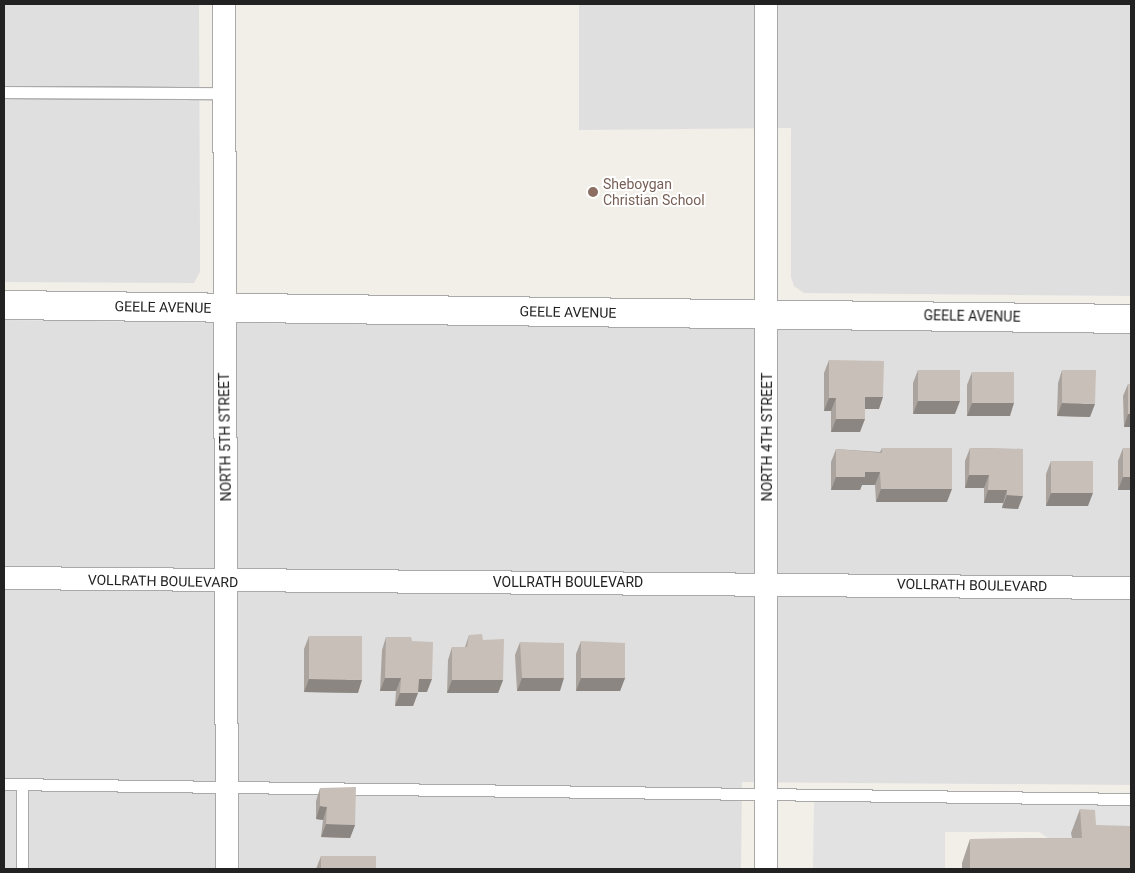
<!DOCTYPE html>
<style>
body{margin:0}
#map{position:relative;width:1135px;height:873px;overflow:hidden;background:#f2efe9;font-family:Roboto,sans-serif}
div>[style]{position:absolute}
.residential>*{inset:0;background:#e0dfdf}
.parking>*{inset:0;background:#e2e2e2}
.roads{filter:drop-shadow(1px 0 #a9a9a9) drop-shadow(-1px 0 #a9a9a9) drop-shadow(0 1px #a9a9a9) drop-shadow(0 -1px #a9a9a9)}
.service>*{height:11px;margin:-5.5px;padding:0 5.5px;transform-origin:5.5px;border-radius:5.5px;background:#fff}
.minor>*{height:22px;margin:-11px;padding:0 11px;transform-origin:11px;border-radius:11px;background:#fff}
.tertiary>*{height:28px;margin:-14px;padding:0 14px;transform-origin:14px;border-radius:14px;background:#fff}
.wall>*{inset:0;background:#aba49e}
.shaded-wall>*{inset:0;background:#8b8681}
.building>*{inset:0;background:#c7bfb8}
.dots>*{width:14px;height:14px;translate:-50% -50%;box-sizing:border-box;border:2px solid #fff;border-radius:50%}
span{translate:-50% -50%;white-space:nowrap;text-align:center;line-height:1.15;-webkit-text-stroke:4px #fff;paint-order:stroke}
.education-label{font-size:14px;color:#785e54}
.left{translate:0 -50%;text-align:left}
.street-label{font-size:14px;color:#222}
.frame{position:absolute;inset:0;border:5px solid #222;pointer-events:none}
</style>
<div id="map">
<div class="residential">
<div style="clip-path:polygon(4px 4px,199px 4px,200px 246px,200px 272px,194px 283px,4px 282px)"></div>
<div style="clip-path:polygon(579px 4px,1131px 4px,1131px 296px,804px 293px,794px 286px,791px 277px,791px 128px,579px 130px)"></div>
<div style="clip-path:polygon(4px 320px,1131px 333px,1131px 785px,742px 782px,741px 869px,4px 869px)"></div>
</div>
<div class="parking">
<div style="clip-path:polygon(814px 801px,1131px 801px,1131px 834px,1115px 840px,1048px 838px,1039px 832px,945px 832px,945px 869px,813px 869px)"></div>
</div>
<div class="roads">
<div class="service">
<div style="left:4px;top:92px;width:219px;rotate:0.3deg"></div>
<div style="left:4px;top:784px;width:1127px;rotate:0.76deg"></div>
<div style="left:22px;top:784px;width:85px;rotate:90deg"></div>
</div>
<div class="minor">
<div style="left:224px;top:4px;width:865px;rotate:89.8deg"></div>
<div style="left:4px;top:578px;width:1127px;rotate:0.51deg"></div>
<div style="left:766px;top:869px;width:865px;rotate:-90deg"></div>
</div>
<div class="tertiary">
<div style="left:4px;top:305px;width:1127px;rotate:0.71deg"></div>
</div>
</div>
<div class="wall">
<div style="clip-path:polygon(829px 360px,879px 409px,865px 409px,860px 432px,831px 432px,831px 411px,824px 411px,824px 373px)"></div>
<div style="clip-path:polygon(918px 370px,955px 414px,913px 414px,913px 383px)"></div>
<div style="clip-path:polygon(1062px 370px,1090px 417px,1057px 416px,1058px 383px)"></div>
<div style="clip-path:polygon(972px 372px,1010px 416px,967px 416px,967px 385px)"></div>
<div style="clip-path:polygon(1128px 384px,1131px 427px,1124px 427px,1123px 396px)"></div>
<div style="clip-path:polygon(882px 448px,947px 502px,876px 502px,875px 485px,862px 485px,860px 490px,831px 490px,831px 462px,836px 449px,880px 452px)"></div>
<div style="clip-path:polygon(970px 448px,1023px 449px,1018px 509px,1002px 508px,1003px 503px,984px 503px,984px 488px,965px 488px,965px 461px)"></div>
<div style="clip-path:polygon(1123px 448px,1131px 490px,1118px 490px,1118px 461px)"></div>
<div style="clip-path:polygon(1051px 461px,1088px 506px,1046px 506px,1046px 474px)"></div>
<div style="clip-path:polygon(469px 635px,483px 640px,503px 680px,498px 693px,447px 693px,448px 660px,452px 647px,465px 647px)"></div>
<div style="clip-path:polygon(309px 636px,358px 693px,304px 692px,304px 649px)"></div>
<div style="clip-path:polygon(386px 637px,427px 692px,418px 692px,413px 706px,395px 706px,396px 691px,380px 691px,382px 650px)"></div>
<div style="clip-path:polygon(581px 641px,625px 678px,620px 691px,576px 691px,576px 654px)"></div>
<div style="clip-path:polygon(520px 642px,560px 691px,517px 691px,515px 655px)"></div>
<div style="clip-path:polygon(320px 788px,355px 825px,350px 838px,321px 837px,323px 820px,316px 819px,316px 801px)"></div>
<div style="clip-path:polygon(1080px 809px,1096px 825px,1131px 869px,962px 869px,962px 863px,970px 839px,1072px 838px,1071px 833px)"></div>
<div style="clip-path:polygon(321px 856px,376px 869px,316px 869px)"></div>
</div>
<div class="shaded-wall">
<div style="clip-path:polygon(865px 397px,883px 397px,879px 409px,861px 409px)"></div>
<div style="clip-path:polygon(829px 398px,836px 398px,831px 411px,824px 411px)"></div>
<div style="clip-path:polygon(918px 401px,960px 401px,955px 414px,913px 414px)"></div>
<div style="clip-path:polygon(972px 403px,1014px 403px,1010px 416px,967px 416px)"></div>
<div style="clip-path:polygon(1062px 403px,1095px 404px,1090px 417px,1057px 416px)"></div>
<div style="clip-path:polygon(1128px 414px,1131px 414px,1131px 427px,1124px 427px)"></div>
<div style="clip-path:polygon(836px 419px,865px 419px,860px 432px,831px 432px)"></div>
<div style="clip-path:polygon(865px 472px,880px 472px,875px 485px,862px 485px,860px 490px,831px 490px,836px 477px)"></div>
<div style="clip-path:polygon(969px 475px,989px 475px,984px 488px,965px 488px)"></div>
<div style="clip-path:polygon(1123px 477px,1131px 477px,1131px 490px,1118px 490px)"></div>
<div style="clip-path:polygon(881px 489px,952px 489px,947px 502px,876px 502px)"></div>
<div style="clip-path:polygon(988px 490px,1007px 490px,1003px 503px,984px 503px)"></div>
<div style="clip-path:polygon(1051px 493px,1093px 493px,1088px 506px,1046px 506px)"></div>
<div style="clip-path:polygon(1007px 495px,1023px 496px,1018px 509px,1002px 508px)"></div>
<div style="clip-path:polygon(385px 678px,401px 678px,396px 691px,380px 691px)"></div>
<div style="clip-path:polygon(522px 678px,564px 678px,560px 691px,517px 691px)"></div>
<div style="clip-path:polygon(581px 678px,625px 678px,620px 691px,576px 691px)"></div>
<div style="clip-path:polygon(309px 679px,362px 680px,358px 693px,304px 692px)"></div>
<div style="clip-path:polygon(419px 679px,432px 679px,427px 692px,414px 692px)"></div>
<div style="clip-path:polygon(452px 680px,503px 680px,498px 693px,447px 693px)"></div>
<div style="clip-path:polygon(400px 693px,418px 693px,413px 706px,395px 706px)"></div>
<div style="clip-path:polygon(320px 806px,327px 807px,323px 820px,316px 819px)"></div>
<div style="clip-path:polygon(326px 824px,355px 825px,350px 838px,321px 837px)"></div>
</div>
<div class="building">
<div style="clip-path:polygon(829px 360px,884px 361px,883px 397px,865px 397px,865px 419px,836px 419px,836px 398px,829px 398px)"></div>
<div style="clip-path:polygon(918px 370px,960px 370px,960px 401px,918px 401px)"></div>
<div style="clip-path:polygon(1062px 370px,1096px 370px,1095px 404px,1062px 403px)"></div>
<div style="clip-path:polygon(972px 372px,1014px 372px,1014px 403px,972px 403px)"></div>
<div style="clip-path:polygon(1128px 384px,1131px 384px,1131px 414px,1128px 414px)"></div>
<div style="clip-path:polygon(882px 448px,952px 448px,952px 489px,881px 489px,880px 472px,865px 472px,865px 477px,836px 477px,836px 449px,882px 453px)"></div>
<div style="clip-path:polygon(970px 448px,1023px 449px,1023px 496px,1007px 495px,1007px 490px,988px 490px,989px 475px,969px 475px)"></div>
<div style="clip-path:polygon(1123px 448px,1131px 448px,1131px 477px,1123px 477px)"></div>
<div style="clip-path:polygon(1051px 461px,1093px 461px,1093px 493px,1051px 493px)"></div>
<div style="clip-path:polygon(482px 634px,483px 640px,504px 639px,503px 680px,452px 680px,452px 647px,467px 647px,469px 635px)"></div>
<div style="clip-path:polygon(309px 636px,362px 636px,362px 680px,309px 679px)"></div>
<div style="clip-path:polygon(386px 637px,411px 637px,412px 641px,433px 642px,432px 679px,419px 679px,418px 693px,400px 693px,401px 678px,385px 678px)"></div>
<div style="clip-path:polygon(581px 641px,625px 643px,625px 678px,581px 678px)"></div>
<div style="clip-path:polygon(520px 642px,564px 643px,564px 678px,522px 678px)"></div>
<div style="clip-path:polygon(356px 787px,355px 825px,326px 824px,327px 807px,320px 806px,320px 788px)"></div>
<div style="clip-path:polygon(1080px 809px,1095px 810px,1096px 825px,1131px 826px,1131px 869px,970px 869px,970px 839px,1082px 838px)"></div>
<div style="clip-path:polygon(321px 856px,376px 856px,376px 869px,321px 869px)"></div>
</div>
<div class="dots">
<div style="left:593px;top:192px;background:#8d6e63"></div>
</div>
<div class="education-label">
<span class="left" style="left:603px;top:192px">Sheboygan<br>Christian School</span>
</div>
<div class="street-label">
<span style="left:163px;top:307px;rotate:1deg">GEELE AVENUE</span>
<span style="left:568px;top:312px;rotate:1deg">GEELE AVENUE</span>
<span style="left:972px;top:316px;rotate:1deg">GEELE AVENUE</span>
<span style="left:225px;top:437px;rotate:-91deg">NORTH 5TH STREET</span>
<span style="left:767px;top:437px;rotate:-90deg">NORTH 4TH STREET</span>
<span style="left:163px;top:581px;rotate:1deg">VOLLRATH BOULEVARD</span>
<span style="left:568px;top:582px">VOLLRATH BOULEVARD</span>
<span style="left:972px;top:585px;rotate:1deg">VOLLRATH BOULEVARD</span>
</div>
<div class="frame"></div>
</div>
